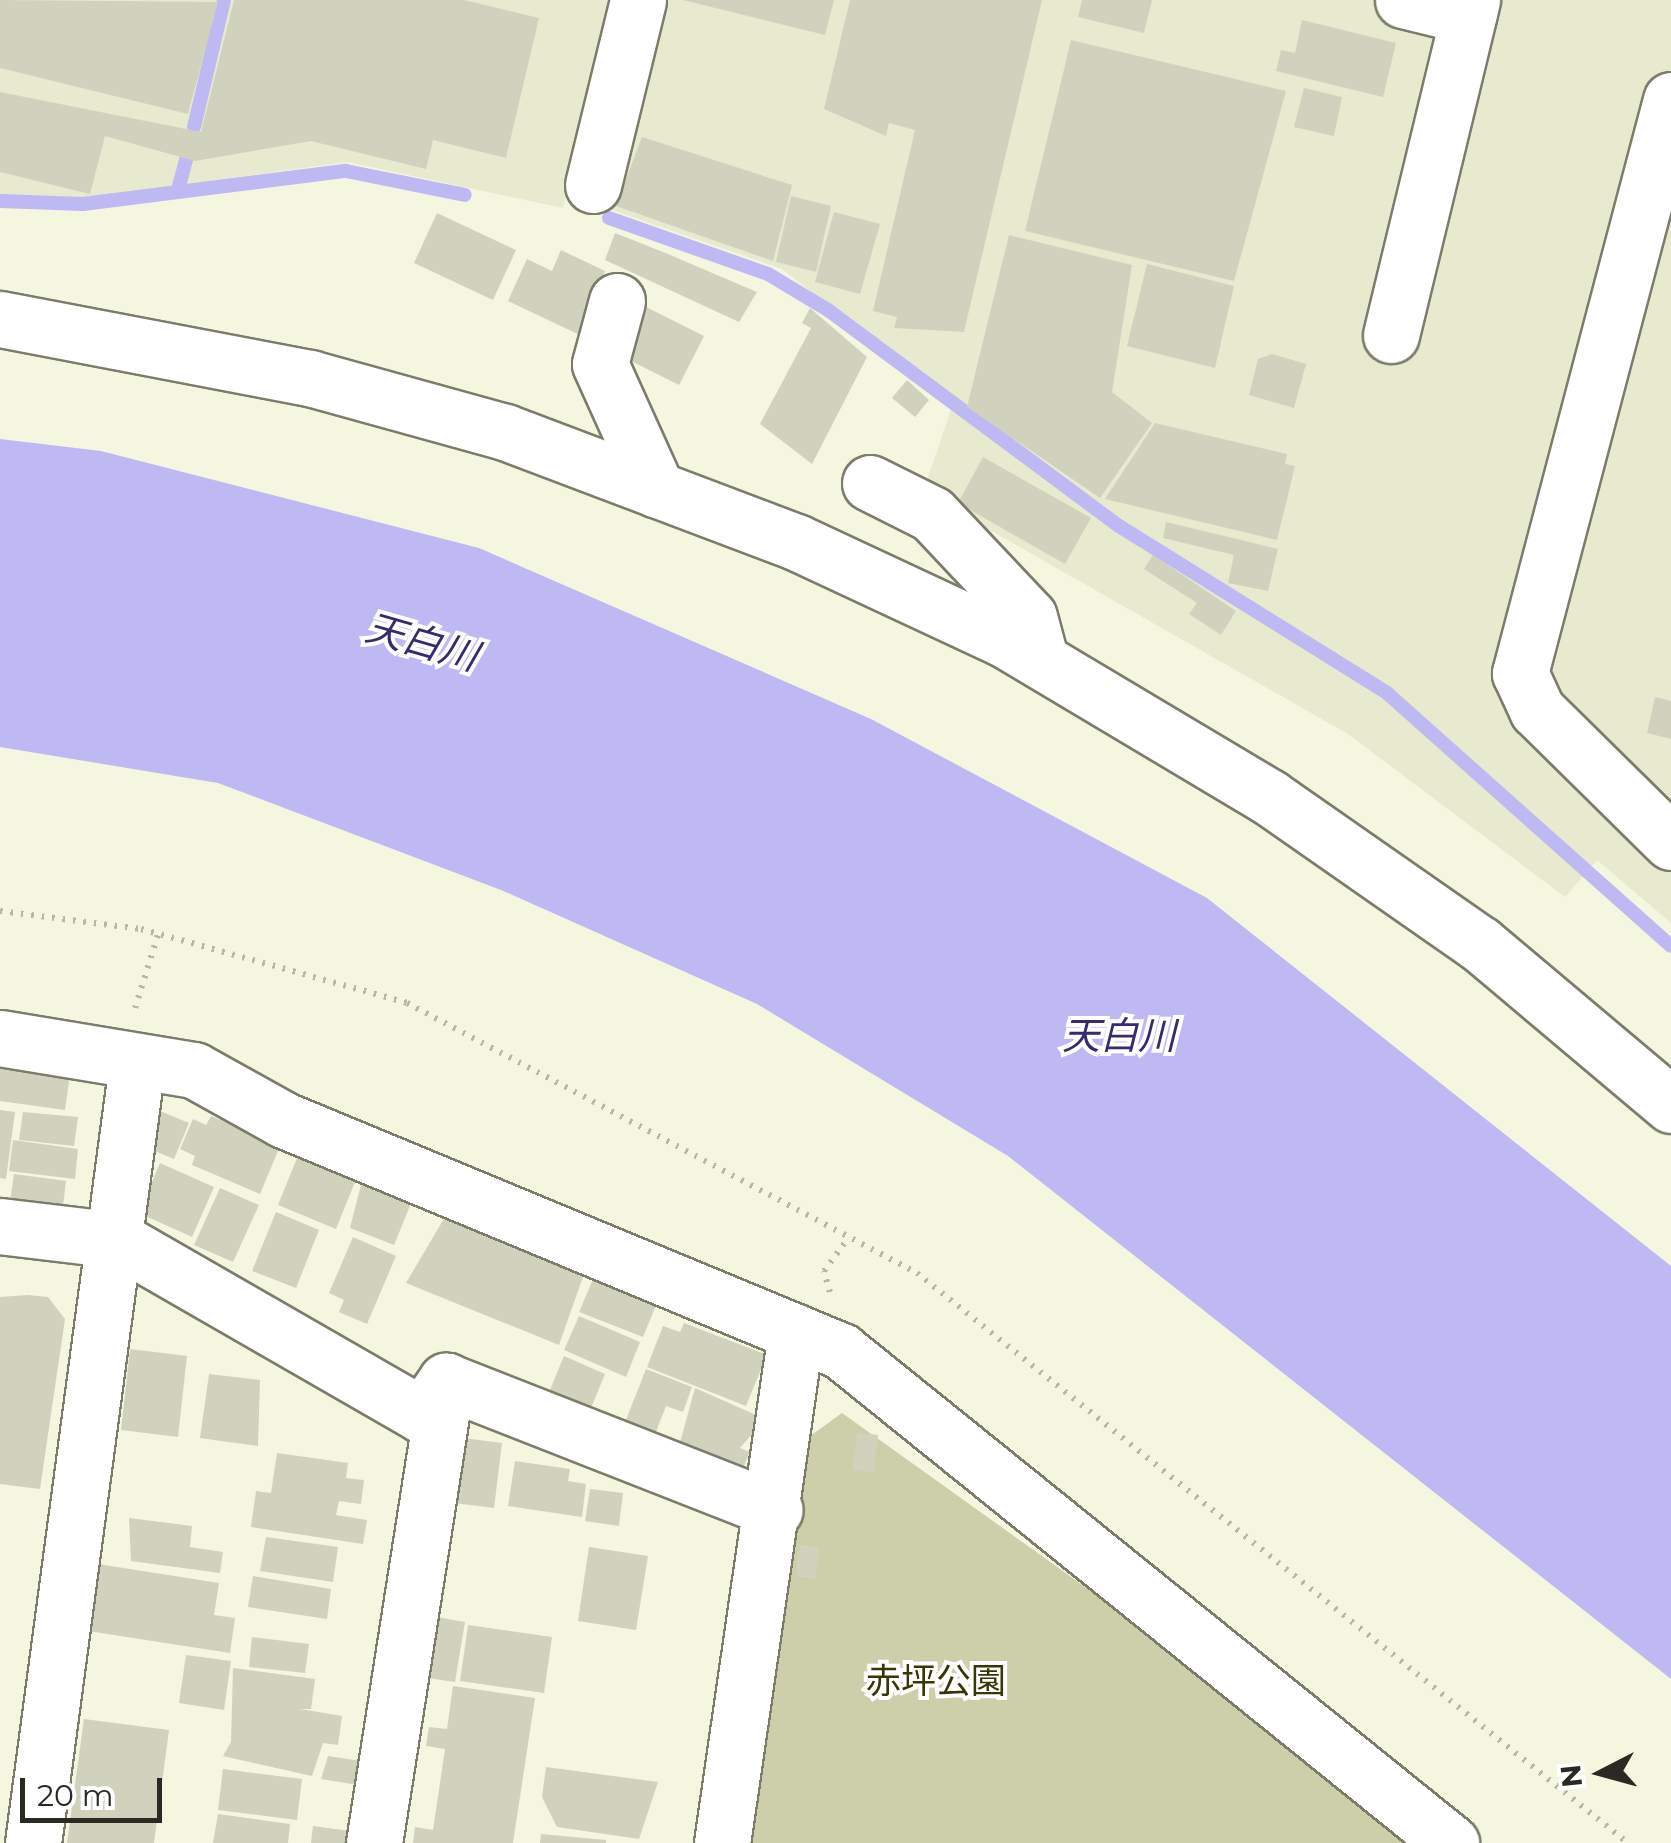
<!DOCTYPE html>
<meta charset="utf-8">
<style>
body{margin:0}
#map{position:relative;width:1671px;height:1843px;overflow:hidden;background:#f4f6e0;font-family:Montserrat,"Noto Sans JP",sans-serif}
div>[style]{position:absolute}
.built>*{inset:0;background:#e7eace}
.green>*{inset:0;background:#cccfa9}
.water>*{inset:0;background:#bfb9f3}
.stream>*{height:14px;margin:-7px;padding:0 7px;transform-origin:7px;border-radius:7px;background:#bfb9f3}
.building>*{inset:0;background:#d0d2be}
.path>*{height:6px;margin-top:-3px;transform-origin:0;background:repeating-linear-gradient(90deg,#b6b8a6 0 2.5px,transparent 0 10.5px)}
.roads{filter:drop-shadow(2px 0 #7b7d6a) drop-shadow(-2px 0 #7b7d6a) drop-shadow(0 2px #7b7d6a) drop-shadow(0 -2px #7b7d6a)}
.minor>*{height:55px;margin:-27.5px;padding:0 27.5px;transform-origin:27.5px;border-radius:27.5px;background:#fff}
span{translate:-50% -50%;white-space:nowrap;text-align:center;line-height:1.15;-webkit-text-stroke:8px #fff;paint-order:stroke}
.park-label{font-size:35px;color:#363706}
.water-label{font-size:38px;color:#382a6c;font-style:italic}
.north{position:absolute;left:1551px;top:1723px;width:100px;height:100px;-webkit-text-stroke:8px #fff;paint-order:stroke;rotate:264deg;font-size:28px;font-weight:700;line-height:40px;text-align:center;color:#2a2a23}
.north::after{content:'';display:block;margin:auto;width:35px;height:45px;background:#2a2a23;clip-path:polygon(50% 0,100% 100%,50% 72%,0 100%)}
.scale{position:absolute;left:20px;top:1778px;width:142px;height:45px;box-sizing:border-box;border:5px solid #2a2a23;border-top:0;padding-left:12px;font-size:30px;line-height:35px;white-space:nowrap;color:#2a2a23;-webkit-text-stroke:8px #fff;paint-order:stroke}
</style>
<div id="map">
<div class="built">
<div style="clip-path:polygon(0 0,614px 0,563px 208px,347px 162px,85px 198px,0 195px)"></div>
<div style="clip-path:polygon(659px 0,1454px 0,1371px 347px,1408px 359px,1491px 0,1671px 0,1671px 923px,1597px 860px,1565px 897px,1348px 734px,923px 492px,953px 404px,782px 269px,609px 209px)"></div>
</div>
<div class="green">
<div style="clip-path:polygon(842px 1413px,1155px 1637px,1408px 1843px,746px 1843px,806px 1439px)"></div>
</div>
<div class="water">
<div style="clip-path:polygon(0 439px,101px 451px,479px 548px,871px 719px,1207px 898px,1671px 1266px,1671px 1679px,1008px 1156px,757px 1004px,501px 890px,218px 783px,0 747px)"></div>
</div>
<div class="stream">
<div style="left:194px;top:127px;width:130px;rotate:-76.7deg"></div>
<div style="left:179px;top:186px;width:28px;rotate:-75deg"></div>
<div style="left:0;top:201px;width:83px;rotate:2.1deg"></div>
<div style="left:83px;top:204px;width:265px;rotate:-7.2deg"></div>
<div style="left:346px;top:171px;width:121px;rotate:11.4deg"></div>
<div style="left:609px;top:218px;width:169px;rotate:19.4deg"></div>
<div style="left:768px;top:274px;width:70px;rotate:31deg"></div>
<div style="left:828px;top:310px;width:362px;rotate:36.6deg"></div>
<div style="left:1119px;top:526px;width:316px;rotate:31.9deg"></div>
<div style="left:1387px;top:693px;width:380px;rotate:41.7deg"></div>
</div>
<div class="building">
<div style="clip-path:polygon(0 0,218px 2px,188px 114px,0 68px)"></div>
<div style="clip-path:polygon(234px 0,464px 0,539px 18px,506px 158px,433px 140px,426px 169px,311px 141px,195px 161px,105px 136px,90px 194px,0 172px,0 92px,201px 132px)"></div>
<div style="clip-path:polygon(683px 0,834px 0,825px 35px)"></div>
<div style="clip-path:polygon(850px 0,1042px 0,964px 332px,894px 328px,897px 317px,873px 311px,915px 130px,889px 123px,886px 136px,824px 109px)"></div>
<div style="clip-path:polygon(1082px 0,1152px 0,1144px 33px,1078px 17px)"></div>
<div style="clip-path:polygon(1302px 20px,1396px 43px,1383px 97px,1276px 71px,1281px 50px,1295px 53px)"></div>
<div style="clip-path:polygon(1071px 40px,1286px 91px,1234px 281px,1025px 231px)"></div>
<div style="clip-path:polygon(1304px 88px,1342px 97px,1334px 136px,1294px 127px)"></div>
<div style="clip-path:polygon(642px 137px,792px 185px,773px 261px,616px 206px)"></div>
<div style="clip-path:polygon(791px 196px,831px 206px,816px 272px,776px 262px)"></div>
<div style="clip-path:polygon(834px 212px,880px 224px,860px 294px,815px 282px)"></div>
<div style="clip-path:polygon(437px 213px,516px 250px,493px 300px,414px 263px)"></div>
<div style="clip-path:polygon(615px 233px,663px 252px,757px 292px,739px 322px,605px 260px)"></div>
<div style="clip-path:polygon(1009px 235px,1132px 265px,1112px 392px,1152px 423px,1100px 498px,967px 407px)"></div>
<div style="clip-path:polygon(561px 250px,605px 271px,584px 337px,508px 301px,527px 259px,552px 271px)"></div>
<div style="clip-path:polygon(1147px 264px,1234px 286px,1215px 368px,1127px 346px)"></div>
<div style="clip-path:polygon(644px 306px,704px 336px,679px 385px,619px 355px)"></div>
<div style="clip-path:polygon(810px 308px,867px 357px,812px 464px,760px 424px,811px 328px,802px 323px)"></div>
<div style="clip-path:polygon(1272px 354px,1306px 364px,1294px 408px,1249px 395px,1258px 359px)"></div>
<div style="clip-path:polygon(907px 380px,929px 400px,915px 417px,892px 398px)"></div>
<div style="clip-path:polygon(1155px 423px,1287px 454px,1285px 464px,1295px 466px,1277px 540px,1105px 499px)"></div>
<div style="clip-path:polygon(983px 457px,1091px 518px,1065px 564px,958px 503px)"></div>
<div style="clip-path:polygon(1166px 522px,1278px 549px,1268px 591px,1228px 583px,1234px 555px,1163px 538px)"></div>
<div style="clip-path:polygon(1153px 555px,1236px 611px,1221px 635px,1189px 614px,1197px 603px,1144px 569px)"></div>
<div style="clip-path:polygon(1655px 697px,1671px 701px,1671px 739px,1647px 733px)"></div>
<div style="clip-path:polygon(0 1064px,70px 1074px,65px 1110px,0 1101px)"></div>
<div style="clip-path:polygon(0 1110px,15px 1112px,6px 1179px,0 1178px)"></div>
<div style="clip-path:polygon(160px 1111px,189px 1123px,174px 1159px,145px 1147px)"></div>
<div style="clip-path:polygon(23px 1112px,78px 1117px,74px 1146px,19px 1140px)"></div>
<div style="clip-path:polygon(211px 1116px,280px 1146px,260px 1194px,192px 1165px,195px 1156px,180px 1149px,193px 1119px,206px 1125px)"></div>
<div style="clip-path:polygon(13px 1140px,78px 1149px,75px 1179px,9px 1171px)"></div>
<div style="clip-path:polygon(299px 1153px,357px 1177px,336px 1229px,278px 1205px)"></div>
<div style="clip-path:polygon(160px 1163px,214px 1187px,192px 1237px,139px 1213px)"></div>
<div style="clip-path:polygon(14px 1174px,66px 1181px,62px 1214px,9px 1208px)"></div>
<div style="clip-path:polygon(362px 1181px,412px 1201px,394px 1245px,350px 1228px)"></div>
<div style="clip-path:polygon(220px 1188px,259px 1205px,233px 1262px,194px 1245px)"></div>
<div style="clip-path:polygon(276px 1212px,319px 1230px,296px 1288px,252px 1271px)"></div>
<div style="clip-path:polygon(445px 1217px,584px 1274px,559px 1345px,406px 1283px)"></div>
<div style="clip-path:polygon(353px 1237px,396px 1256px,367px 1324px,339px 1312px,344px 1300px,329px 1293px)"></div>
<div style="clip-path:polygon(594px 1277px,657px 1303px,643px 1337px,579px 1312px)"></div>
<div style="clip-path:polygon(28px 1295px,48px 1297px,65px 1319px,40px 1489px,0 1484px,0 1297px)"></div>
<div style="clip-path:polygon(579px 1316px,640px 1342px,626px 1377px,564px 1350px)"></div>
<div style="clip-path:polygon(684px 1323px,767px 1355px,746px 1406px,647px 1367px,663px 1326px,680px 1332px)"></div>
<div style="clip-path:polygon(130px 1349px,187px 1356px,178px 1437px,121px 1430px)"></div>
<div style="clip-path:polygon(564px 1356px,605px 1374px,591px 1408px,550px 1390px)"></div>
<div style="clip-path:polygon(646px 1369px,692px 1387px,683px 1412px,666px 1406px,654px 1437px,624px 1425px)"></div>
<div style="clip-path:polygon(209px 1374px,260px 1380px,258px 1446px,200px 1438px)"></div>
<div style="clip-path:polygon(695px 1388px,765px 1419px,740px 1448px,750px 1452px,739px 1477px,678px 1450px)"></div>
<div style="clip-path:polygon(857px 1433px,878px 1435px,873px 1473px,853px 1470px)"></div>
<div style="clip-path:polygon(463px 1438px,502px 1443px,494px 1508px,446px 1502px)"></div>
<div style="clip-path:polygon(277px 1453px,348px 1463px,346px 1478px,364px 1480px,361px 1504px,339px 1501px,336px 1515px,367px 1520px,363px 1544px,251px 1527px,256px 1491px,271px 1493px)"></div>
<div style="clip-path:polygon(515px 1461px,570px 1469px,568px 1481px,586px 1484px,582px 1517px,508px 1506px)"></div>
<div style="clip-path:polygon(590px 1489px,623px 1493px,619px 1526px,585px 1521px)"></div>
<div style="clip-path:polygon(129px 1518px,192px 1526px,190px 1547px,223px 1552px,220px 1573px,131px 1561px)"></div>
<div style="clip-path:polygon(266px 1537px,338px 1547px,333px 1582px,260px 1571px)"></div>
<div style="clip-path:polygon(800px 1545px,819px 1547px,815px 1579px,796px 1576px)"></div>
<div style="clip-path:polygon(589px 1547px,648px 1556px,636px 1630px,578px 1621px)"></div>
<div style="clip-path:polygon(98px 1564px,219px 1583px,214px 1615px,235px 1618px,230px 1653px,88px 1631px)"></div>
<div style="clip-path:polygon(253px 1576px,331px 1589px,327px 1619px,248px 1607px)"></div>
<div style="clip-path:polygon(431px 1616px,465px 1622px,455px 1682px,421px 1677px)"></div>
<div style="clip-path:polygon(468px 1625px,552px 1637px,544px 1693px,460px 1681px)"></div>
<div style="clip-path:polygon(252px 1637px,309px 1644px,305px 1673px,249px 1667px)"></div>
<div style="clip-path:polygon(186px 1655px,231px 1661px,224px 1710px,179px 1703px)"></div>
<div style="clip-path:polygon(233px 1668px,315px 1679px,311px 1709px,300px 1709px,342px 1716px,338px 1745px,323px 1743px,312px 1776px,223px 1756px,231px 1742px)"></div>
<div style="clip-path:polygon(453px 1686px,535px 1698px,513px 1843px,413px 1843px,415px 1827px,433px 1830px,445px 1749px,426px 1746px,429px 1727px,447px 1729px)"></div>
<div style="clip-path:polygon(84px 1719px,169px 1730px,154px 1843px,67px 1843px)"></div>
<div style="clip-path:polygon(328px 1756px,361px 1761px,358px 1785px,321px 1779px)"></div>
<div style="clip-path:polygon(546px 1767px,658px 1782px,639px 1839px,557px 1827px,542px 1797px)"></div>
<div style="clip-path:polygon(223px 1769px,302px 1779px,297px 1820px,218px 1810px)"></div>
<div style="clip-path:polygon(218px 1814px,290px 1824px,288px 1843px,213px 1843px)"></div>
<div style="clip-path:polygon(313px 1826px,350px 1831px,348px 1843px,311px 1843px)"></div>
<div style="clip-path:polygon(541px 1834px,606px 1840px,606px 1843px,540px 1843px)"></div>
</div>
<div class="path">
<div style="left:0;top:911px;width:142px;rotate:7.3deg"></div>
<div style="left:141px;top:929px;width:276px;rotate:15.5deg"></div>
<div style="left:407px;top:1003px;width:577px;rotate:27.9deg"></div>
<div style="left:917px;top:1273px;width:911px;rotate:38.72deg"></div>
<div style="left:135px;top:1008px;width:77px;rotate:-72.7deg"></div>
<div style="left:830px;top:1292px;width:22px;rotate:-106deg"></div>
<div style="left:824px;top:1271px;width:42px;rotate:-53.7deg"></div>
</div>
<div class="roads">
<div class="minor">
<div style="left:1403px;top:0;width:67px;rotate:13.8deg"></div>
<div style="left:1671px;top:100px;width:593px;rotate:104.76deg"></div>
<div style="left:1520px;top:673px;width:41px;rotate:65.3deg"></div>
<div style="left:1537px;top:710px;width:188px;rotate:44.6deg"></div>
<div style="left:593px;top:185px;width:190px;rotate:-76.3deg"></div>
<div style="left:617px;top:301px;width:65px;rotate:105.1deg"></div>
<div style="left:600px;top:364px;width:138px;rotate:65.7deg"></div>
<div style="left:0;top:319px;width:316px;rotate:10.8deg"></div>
<div style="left:310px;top:378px;width:202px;rotate:15.5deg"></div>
<div style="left:505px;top:432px;width:311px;rotate:20.7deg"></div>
<div style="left:796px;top:542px;width:230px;rotate:25deg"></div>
<div style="left:1004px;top:639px;width:309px;rotate:30.8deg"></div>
<div style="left:1269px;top:797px;width:257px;rotate:34.9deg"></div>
<div style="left:1480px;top:944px;width:250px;rotate:40.1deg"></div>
<div style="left:1391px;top:335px;width:345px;rotate:-76.4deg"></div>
<div style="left:870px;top:483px;width:69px;rotate:26.6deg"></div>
<div style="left:932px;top:514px;width:141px;rotate:46.7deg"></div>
<div style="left:1029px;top:617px;width:42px;rotate:75deg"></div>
<div style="left:0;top:1038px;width:197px;rotate:9.4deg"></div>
<div style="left:194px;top:1070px;width:103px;rotate:29.1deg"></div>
<div style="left:284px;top:1120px;width:603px;rotate:22.52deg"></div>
<div style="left:841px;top:1351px;width:784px;rotate:38.89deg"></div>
<div style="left:0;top:1226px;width:119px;rotate:6.8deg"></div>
<div style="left:118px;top:1240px;width:351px;rotate:29.9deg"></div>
<div style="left:422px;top:1415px;width:42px;rotate:-54.8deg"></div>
<div style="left:446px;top:1381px;width:353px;rotate:21.4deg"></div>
<div style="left:33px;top:1843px;width:785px;rotate:-82.39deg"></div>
<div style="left:374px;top:1843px;width:468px;rotate:-81.1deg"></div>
<div style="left:722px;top:1843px;width:516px;rotate:-81.76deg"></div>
</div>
</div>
<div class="park-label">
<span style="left:936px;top:1681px">赤坪公園</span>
</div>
<div class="water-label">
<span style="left:422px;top:642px;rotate:16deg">天白川</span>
<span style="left:1119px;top:1036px">天白川</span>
</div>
<div class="north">N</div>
<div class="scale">20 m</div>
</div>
